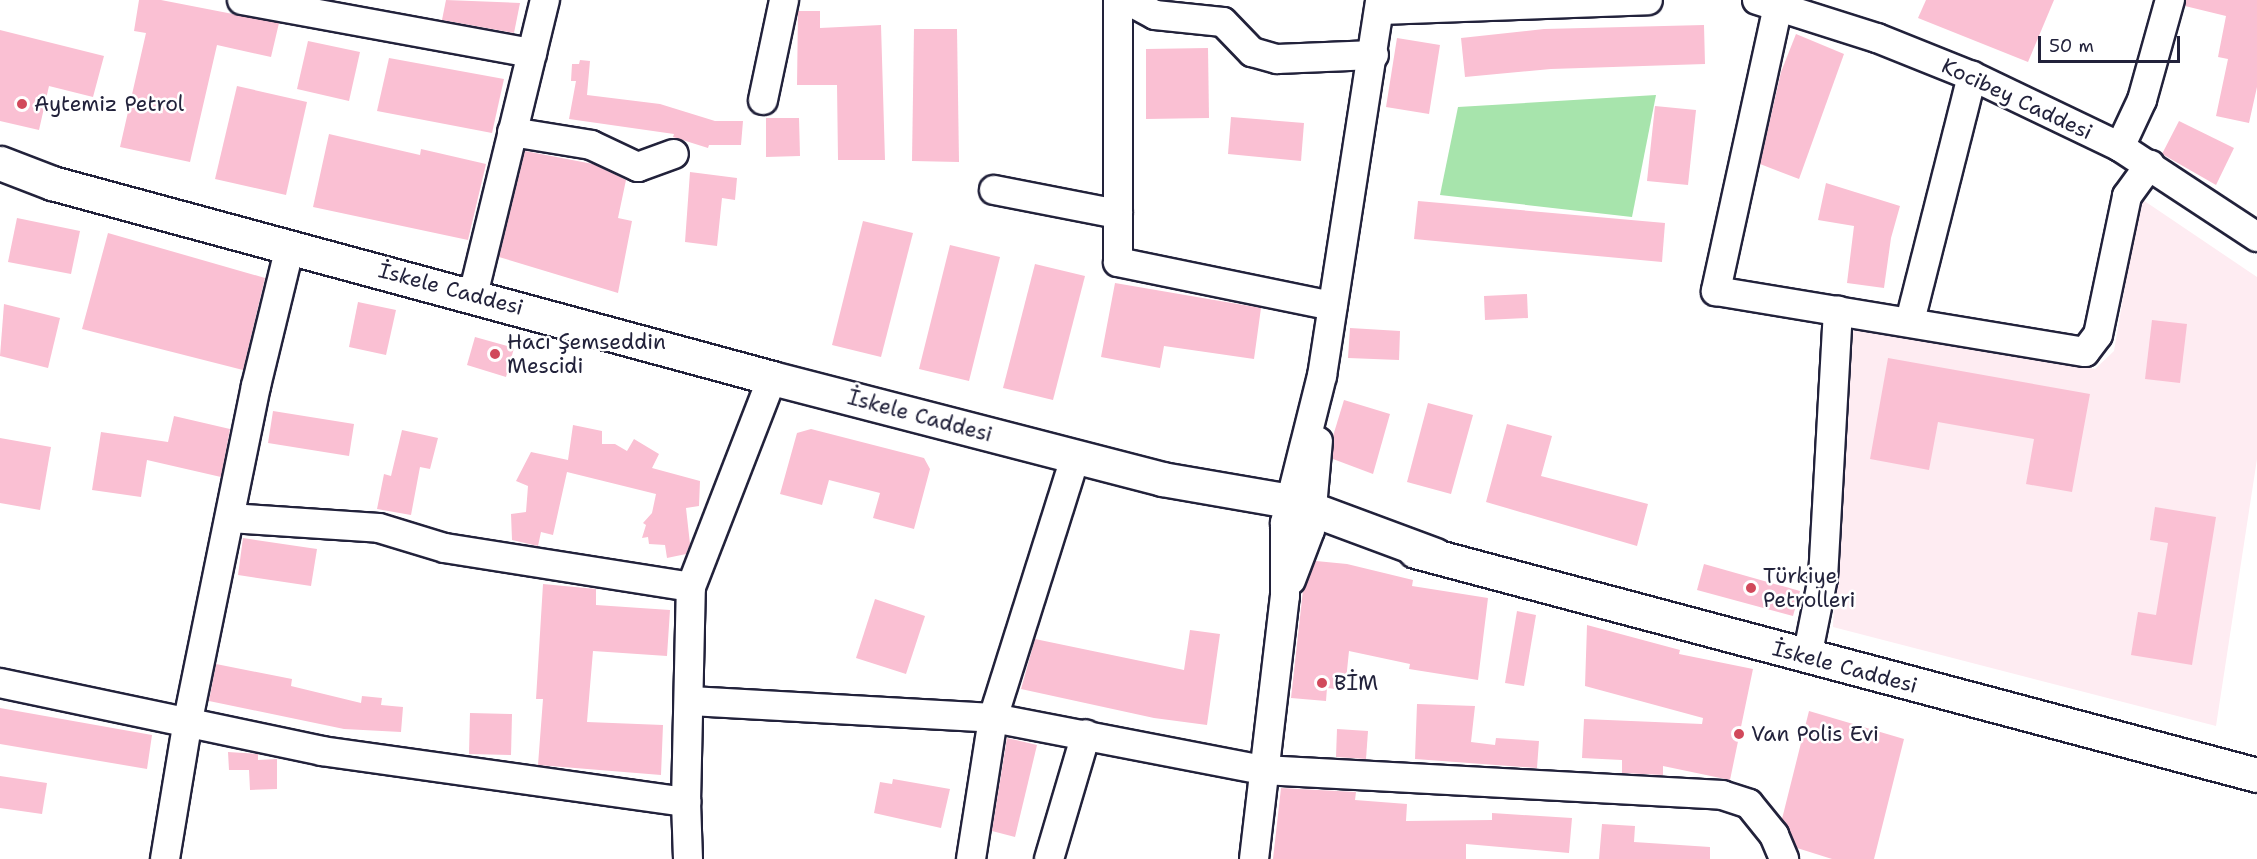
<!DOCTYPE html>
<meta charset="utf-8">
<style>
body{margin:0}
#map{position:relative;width:2257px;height:859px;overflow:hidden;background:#fff;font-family:"Shantell Sans",sans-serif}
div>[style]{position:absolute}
.built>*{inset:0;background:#feecf2}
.green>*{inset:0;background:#a7e4ac}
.building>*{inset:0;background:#fac0d3}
.roads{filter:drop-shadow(2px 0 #22223b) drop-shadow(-2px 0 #22223b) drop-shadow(0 2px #22223b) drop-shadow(0 -2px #22223b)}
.minor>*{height:28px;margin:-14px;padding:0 14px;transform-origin:14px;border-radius:14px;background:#fff}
.major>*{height:33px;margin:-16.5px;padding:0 16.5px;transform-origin:16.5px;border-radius:16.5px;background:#fff}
.dots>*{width:16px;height:16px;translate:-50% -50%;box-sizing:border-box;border:3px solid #fff;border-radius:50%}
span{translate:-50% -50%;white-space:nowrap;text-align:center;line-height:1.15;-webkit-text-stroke:5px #fff;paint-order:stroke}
.street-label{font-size:21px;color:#22223b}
.poi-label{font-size:21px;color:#22223b}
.left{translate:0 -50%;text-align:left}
.scale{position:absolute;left:2038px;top:36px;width:142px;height:27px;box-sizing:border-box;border:3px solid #22223b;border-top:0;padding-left:8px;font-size:18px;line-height:21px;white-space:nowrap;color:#22223b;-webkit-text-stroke:4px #fff;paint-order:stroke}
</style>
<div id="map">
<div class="built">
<div style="clip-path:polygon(2140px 198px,2257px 277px,2257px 459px,2216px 726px,1833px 627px,1846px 334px,1860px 328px,2095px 369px,2114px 351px)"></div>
</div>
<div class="green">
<div style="clip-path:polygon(1656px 95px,1632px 217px,1440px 195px,1458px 107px)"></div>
</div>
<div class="building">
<div style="clip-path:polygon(139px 0,161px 0,279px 23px,271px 57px,217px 45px,190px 162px,120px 147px,146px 33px,134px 31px)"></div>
<div style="clip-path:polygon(446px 0,520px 3px,514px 33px,442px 20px)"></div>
<div style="clip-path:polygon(1926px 0,2054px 0,2028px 62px,1918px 18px)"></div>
<div style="clip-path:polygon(2186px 0,2257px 0,2257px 87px,2249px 123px,2216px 116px,2228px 59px,2218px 57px,2226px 16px,2185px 6px)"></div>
<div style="clip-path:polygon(798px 11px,820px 11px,820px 28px,881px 25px,885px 160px,838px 160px,837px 85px,797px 85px)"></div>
<div style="clip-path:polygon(1704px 25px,1705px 64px,1551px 69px,1465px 77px,1461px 38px,1544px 29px)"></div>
<div style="clip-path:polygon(914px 29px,957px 29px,959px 162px,912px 161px)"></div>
<div style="clip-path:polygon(0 30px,104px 56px,93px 97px,49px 86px,39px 130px,0 121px)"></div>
<div style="clip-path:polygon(1796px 34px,1844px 54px,1799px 179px,1760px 164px,1781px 72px)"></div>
<div style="clip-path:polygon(1397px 38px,1440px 45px,1429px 114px,1386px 107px)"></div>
<div style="clip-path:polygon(308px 41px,360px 52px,349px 101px,297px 89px)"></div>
<div style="clip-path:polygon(1208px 48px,1209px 118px,1146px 119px,1146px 49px)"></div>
<div style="clip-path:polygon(389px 58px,504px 79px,492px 133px,377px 111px)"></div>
<div style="clip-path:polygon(580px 60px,590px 61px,587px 95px,660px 104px,715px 121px,743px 121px,741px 145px,709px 145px,708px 148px,673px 137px,674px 134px,569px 119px,576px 81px,571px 81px,572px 64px,579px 64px)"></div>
<div style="clip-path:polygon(237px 86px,307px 102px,286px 195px,215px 179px)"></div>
<div style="clip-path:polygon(1655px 106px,1696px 110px,1688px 185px,1647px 181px)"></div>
<div style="clip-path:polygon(1231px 117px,1304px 123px,1301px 161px,1228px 154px)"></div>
<div style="clip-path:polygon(766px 118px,799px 118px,800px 156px,766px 157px)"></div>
<div style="clip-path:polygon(2179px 121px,2234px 148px,2216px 185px,2162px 154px)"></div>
<div style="clip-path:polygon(329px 134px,420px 155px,421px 149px,486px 164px,468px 240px,313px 207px)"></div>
<div style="clip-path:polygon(525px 151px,593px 164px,626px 180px,618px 218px,632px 221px,618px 293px,499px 257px)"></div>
<div style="clip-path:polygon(690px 172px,737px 178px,735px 200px,722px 198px,717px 246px,685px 242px)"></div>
<div style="clip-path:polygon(1826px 183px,1900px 206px,1891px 238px,1884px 288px,1847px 283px,1854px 226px,1818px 220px)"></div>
<div style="clip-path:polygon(1418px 201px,1665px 223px,1662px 262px,1414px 239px)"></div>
<div style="clip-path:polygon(17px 218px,80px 231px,71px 274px,8px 262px)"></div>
<div style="clip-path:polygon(863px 221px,913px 233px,881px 357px,832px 345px)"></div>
<div style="clip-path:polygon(108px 233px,265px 278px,243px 370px,82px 329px)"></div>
<div style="clip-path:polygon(950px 245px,1000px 257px,969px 381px,919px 369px)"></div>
<div style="clip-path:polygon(1035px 264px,1085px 276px,1053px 400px,1003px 388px)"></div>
<div style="clip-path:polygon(1115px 283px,1261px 308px,1254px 359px,1164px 346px,1160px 368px,1101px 357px)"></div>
<div style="clip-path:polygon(1527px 294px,1528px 318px,1485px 320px,1484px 296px)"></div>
<div style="clip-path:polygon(358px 302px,396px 310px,386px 355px,349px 347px)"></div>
<div style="clip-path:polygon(4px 304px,60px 318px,48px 368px,0 356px)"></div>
<div style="clip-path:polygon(2152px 320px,2187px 324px,2180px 383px,2145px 379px)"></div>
<div style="clip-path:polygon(1350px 328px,1400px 331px,1399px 360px,1348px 358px)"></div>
<div style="clip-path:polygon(475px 337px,514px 348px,506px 377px,467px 365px)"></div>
<div style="clip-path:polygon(1888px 358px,2090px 394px,2072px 492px,2026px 484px,2034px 439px,1938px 422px,1929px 470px,1870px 459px)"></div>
<div style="clip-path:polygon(1344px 400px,1390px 414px,1373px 474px,1333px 459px,1333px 436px)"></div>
<div style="clip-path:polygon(1428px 403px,1473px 415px,1451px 494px,1407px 482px)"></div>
<div style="clip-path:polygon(273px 411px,354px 424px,349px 456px,268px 443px)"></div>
<div style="clip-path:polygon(174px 416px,230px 429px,221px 477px,147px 460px,141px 497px,92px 490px,101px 432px,168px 442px)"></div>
<div style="clip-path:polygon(1507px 424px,1552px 436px,1541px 476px,1648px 504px,1637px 546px,1486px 502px)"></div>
<div style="clip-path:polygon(573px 425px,602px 431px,602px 444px,615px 444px,627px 451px,634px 439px,659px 454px,652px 468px,700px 481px,699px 506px,686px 508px,690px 544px,686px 554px,667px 558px,665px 545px,649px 544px,648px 537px,642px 538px,646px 525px,643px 523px,652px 513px,656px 494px,567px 472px,553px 535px,541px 532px,538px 546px,512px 540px,511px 514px,526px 512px,528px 486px,516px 481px,531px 452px,568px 460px)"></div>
<div style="clip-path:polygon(811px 429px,924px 458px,930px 469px,914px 529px,873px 518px,880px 493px,829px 480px,822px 505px,780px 494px,797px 433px)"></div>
<div style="clip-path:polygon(402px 430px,438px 438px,430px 469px,420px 467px,411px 515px,377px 509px,384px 474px,391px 476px)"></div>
<div style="clip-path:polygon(0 438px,51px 447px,40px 510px,0 503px)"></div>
<div style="clip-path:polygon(2155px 507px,2216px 517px,2192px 665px,2131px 655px,2138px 612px,2156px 615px,2168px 543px,2150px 540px)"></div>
<div style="clip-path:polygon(243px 538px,317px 549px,311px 586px,238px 575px)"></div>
<div style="clip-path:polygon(1316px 561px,1347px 564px,1413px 580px,1412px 586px,1488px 598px,1478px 680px,1409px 669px,1410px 664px,1349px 651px,1345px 690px,1327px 688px,1326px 701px,1291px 698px,1303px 590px)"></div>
<div style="clip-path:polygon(1704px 564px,1800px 591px,1793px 616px,1697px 590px)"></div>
<div style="clip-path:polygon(543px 584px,596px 589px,596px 605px,670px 610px,667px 656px,593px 651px,587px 722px,663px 725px,661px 775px,538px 765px,543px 699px,536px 699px)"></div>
<div style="clip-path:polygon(875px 599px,925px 616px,906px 674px,856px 658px)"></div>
<div style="clip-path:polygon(1517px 611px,1536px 615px,1524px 686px,1505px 683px)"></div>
<div style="clip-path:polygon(1587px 625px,1680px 650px,1679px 654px,1753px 669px,1730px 780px,1663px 766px,1663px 775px,1622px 773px,1622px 760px,1582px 758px,1584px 719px,1702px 724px,1703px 718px,1585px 686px)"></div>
<div style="clip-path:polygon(1190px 630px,1220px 634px,1207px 725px,1154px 718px,1021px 689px,1035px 639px,1184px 670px)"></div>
<div style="clip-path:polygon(216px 664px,292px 679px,291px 686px,361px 703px,362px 696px,382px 698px,381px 705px,403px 707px,401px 732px,344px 729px,209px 701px)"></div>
<div style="clip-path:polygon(1417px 704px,1475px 706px,1471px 742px,1495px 745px,1496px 738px,1539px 741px,1537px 768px,1415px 759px)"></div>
<div style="clip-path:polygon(0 708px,152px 735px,147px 769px,0 744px)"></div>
<div style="clip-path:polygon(1809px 711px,1904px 739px,1874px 859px,1832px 859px,1797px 848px,1782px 819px)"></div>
<div style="clip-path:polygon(470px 713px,512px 714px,511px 755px,469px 754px)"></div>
<div style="clip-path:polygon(1337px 729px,1368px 731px,1366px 759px,1336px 757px)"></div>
<div style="clip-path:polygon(1007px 738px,1037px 745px,1015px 837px,992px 831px)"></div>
<div style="clip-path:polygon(228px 752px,258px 754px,258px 760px,277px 759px,277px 789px,250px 790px,249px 770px,229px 770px)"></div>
<div style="clip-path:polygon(0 776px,47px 783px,42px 814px,0 808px)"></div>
<div style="clip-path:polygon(893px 779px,950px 789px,941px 828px,874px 813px,880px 782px,892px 784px)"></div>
<div style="clip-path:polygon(1281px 788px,1356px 792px,1355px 800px,1407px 804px,1406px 821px,1492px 820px,1492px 813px,1572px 818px,1569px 853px,1466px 844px,1466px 859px,1273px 859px)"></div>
<div style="clip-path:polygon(1602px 824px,1635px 826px,1634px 842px,1710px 847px,1710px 859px,1599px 859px)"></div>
</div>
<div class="roads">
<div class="minor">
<div style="left:242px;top:0;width:295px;rotate:10.4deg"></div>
<div style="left:1118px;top:0;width:262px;rotate:90deg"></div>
<div style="left:1118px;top:262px;width:219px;rotate:11.6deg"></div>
<div style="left:1127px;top:0;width:32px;rotate:28deg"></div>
<div style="left:1155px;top:15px;width:68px;rotate:5.9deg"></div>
<div style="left:1223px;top:22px;width:42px;rotate:46deg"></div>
<div style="left:1252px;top:52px;width:26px;rotate:16deg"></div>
<div style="left:1277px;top:59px;width:97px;rotate:-2.4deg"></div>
<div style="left:1757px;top:0;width:126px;rotate:17.6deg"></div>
<div style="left:1877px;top:38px;width:102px;rotate:21.8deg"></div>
<div style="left:1972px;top:76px;width:164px;rotate:25.6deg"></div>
<div style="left:2120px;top:147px;width:164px;rotate:33.3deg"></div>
<div style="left:1778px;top:6px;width:292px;rotate:102.3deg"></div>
<div style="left:1716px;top:291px;width:374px;rotate:9.4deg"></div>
<div style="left:2085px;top:352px;width:21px;rotate:-53deg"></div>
<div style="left:2098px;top:335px;width:142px;rotate:-78.2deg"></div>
<div style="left:2127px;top:196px;width:39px;rotate:-54deg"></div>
<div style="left:1381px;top:10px;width:267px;rotate:-2.1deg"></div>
<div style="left:763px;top:100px;width:102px;rotate:-78.1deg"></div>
<div style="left:512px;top:132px;width:80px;rotate:9.3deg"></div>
<div style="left:591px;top:145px;width:52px;rotate:25.1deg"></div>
<div style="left:638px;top:167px;width:38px;rotate:-20deg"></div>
<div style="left:2120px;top:147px;width:52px;rotate:-64.9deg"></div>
<div style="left:2142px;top:100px;width:104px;rotate:-74.4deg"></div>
<div style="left:994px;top:190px;width:126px;rotate:11deg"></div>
<div style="left:473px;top:295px;width:304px;rotate:-76.3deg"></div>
<div style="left:1910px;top:321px;width:253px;rotate:-75.8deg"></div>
<div style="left:230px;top:518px;width:149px;rotate:3.8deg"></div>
<div style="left:379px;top:528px;width:69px;rotate:16.9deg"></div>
<div style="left:445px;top:548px;width:249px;rotate:9deg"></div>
<div style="left:1291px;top:580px;width:53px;rotate:-69.2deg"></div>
<div style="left:1310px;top:530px;width:89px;rotate:-84.9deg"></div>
<div style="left:1807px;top:657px;width:81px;rotate:-78.6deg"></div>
<div style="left:1823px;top:578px;width:268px;rotate:-86.8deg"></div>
<div style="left:0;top:683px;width:329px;rotate:11.9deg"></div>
<div style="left:322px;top:751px;width:368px;rotate:8deg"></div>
<div style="left:691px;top:701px;width:302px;rotate:3.2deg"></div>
<div style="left:993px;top:718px;width:275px;rotate:10.9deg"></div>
<div style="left:1263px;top:770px;width:460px;rotate:3.1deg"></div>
<div style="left:1722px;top:795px;width:28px;rotate:18deg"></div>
<div style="left:1749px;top:804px;width:40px;rotate:51deg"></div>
<div style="left:1774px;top:835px;width:26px;rotate:67deg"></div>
<div style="left:165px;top:859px;width:141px;rotate:-80.6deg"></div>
<div style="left:188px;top:720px;width:341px;rotate:-78.5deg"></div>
<div style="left:256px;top:386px;width:144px;rotate:-76.3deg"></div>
<div style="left:688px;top:859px;width:57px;rotate:-92deg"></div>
<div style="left:686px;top:802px;width:215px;rotate:-88.7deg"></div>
<div style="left:691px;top:587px;width:224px;rotate:-68.8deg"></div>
<div style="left:971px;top:859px;width:143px;rotate:-81.1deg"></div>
<div style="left:993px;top:718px;width:259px;rotate:-72.5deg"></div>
<div style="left:1049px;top:859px;width:130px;rotate:-73.5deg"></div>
<div style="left:1254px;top:859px;width:265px;rotate:-83.3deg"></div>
<div style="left:1285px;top:596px;width:73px;rotate:-90deg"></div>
<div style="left:1285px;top:523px;width:152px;rotate:-75.9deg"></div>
<div style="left:1322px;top:376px;width:380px;rotate:-81.2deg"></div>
</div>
<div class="major">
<div style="left:0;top:163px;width:56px;rotate:21deg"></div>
<div style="left:52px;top:183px;width:746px;rotate:15.15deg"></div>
<div style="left:772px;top:378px;width:403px;rotate:14.5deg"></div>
<div style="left:1162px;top:479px;width:130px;rotate:9.8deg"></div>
<div style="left:1290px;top:501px;width:155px;rotate:20.4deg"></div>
<div style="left:1415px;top:551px;width:871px;rotate:14.9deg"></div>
</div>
</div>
<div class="dots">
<div style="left:22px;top:104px;background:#d1495b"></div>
<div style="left:495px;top:354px;background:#d1495b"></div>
<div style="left:1751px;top:588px;background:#d1495b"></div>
<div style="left:1322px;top:683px;background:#d1495b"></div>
<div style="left:1739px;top:734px;background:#d1495b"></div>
</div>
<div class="street-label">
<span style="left:2017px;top:99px;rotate:25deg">Kocibey Caddesi</span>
<span style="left:451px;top:289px;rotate:15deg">İskele Caddesi</span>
<span style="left:920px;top:416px;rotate:15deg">İskele Caddesi</span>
<span style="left:1845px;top:667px;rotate:15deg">İskele Caddesi</span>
</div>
<div class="poi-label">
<span class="left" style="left:34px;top:104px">Aytemiz Petrol</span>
<span class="left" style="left:507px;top:354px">Hacı Şemseddin<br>Mescidi</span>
<span class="left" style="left:1763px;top:588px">Türkiye<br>Petrolleri</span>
<span class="left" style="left:1334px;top:683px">BİM</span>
<span class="left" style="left:1751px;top:734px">Van Polis Evi</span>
</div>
<div class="scale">50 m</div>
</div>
